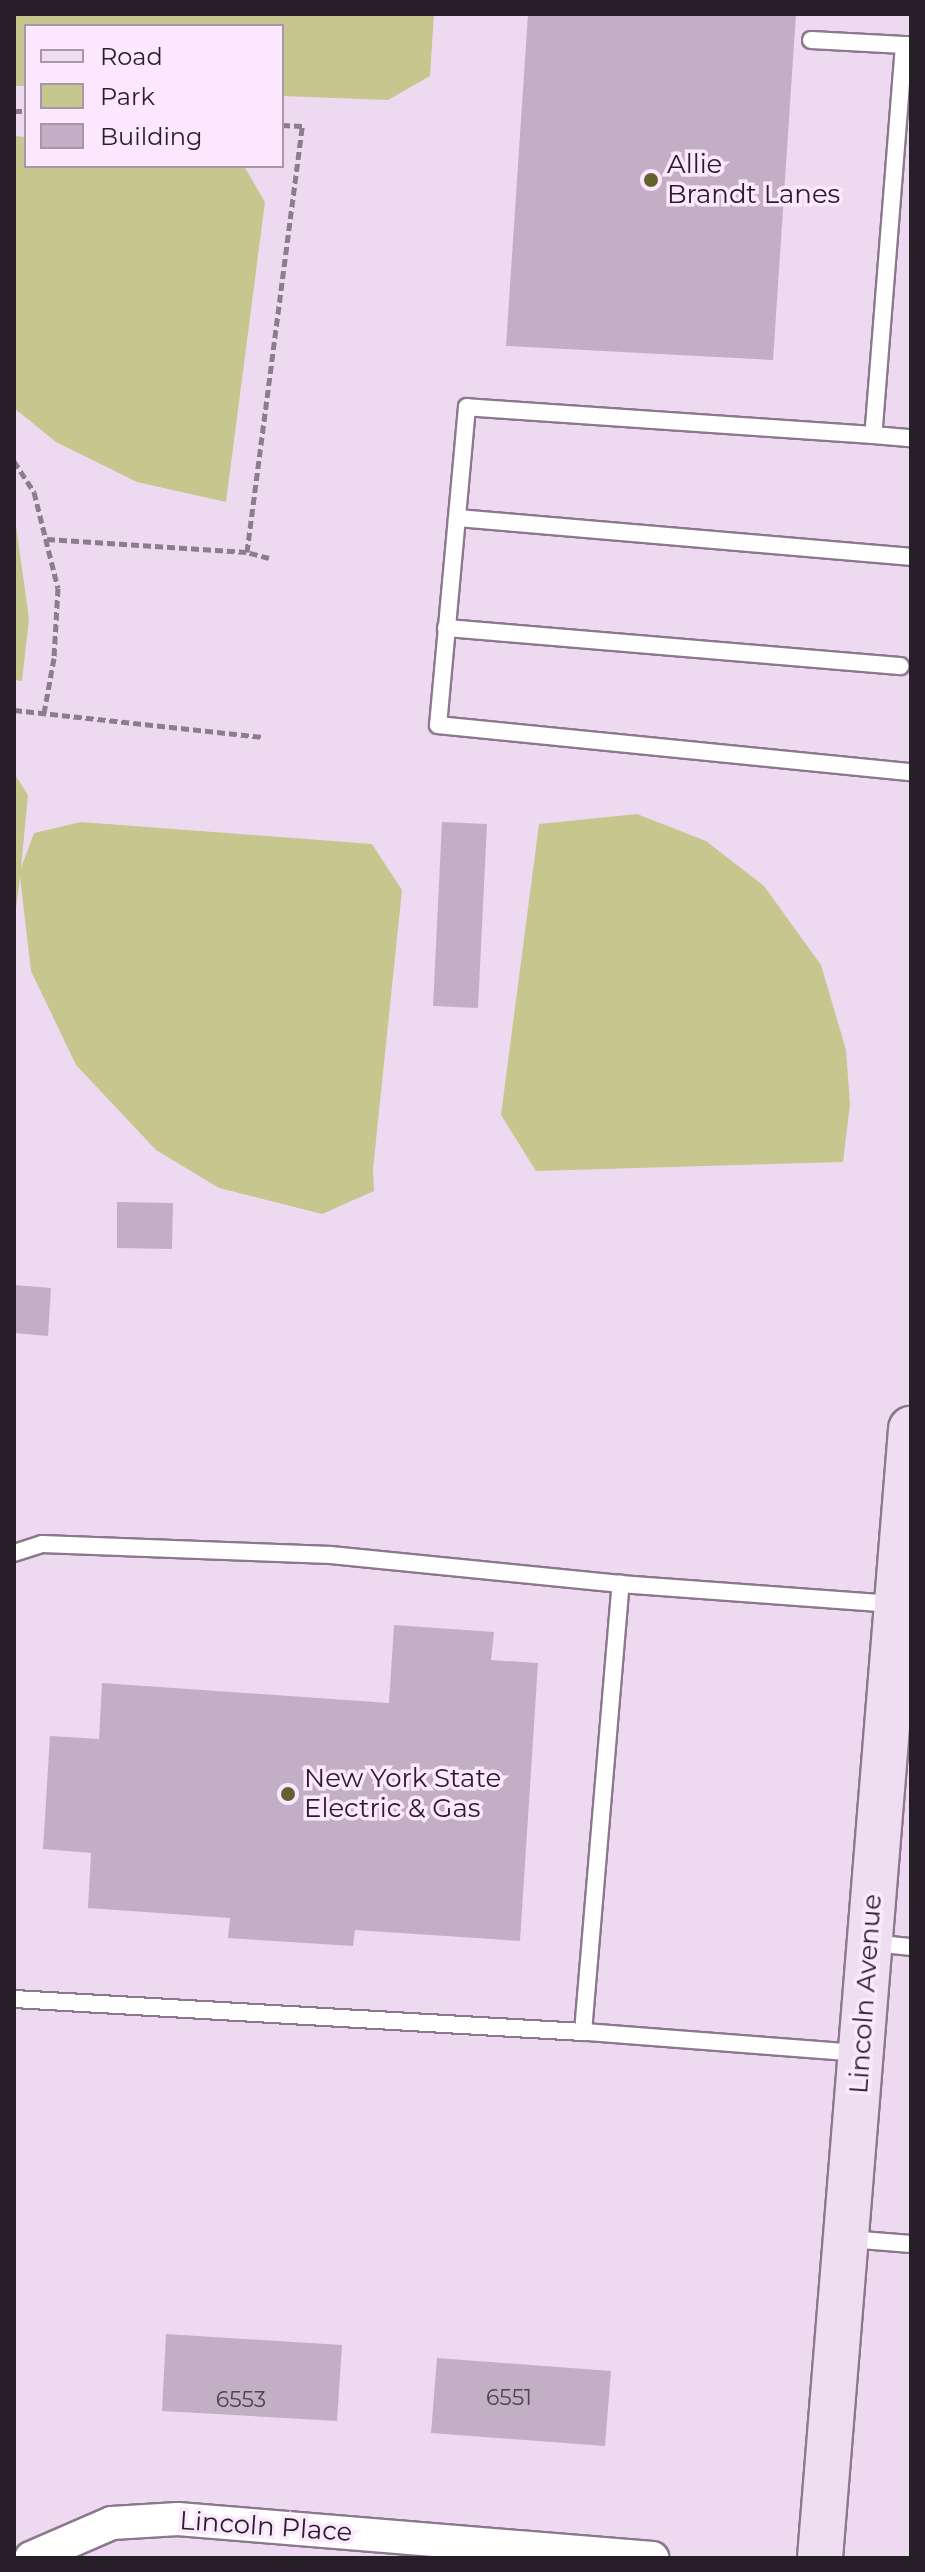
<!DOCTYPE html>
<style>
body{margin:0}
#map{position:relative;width:925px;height:2572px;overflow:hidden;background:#eedaf0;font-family:Montserrat,sans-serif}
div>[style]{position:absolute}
.green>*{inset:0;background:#c6c68e}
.building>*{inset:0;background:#c3afc5}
.path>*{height:5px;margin-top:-2.5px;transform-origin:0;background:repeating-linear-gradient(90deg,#8b7d8d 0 8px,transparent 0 12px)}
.roads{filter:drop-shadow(2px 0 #8b788d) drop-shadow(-2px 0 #8b788d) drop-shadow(0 2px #8b788d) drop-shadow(0 -2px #8b788d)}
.lane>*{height:16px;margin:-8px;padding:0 8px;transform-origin:8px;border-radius:8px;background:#fff}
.street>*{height:32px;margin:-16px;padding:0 16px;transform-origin:16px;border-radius:16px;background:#fff}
.secondary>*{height:44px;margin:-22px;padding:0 22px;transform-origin:22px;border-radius:22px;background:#efdef1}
.dots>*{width:22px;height:22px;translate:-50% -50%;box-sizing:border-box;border:4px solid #fce7fe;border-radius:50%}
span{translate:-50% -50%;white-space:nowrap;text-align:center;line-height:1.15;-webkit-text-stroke:7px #fce7fe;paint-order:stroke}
.number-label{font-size:22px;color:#4e434f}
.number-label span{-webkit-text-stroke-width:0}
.poi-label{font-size:26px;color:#271f28}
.left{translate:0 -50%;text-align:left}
.street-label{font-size:26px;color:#271f28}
.frame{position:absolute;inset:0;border:16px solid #271f28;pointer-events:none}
.legend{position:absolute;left:24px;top:24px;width:260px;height:144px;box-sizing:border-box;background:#fce7fe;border:2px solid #a797a8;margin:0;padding:10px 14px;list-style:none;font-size:24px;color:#271f28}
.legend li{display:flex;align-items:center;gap:16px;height:40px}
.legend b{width:40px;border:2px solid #a797a8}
</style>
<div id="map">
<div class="green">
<div style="clip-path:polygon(14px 14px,434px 14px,430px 76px,388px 100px,282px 96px,282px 26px,26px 26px,26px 86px,14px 86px)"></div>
<div style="clip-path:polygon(14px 136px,26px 137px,26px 166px,244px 166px,265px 202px,226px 502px,137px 482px,56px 442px,14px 408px)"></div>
<div style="clip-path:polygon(14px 511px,29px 619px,22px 681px,14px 680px)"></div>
<div style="clip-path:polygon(14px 773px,28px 795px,21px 868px,34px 833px,81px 822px,372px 844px,402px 890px,373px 1169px,374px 1191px,322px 1214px,219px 1188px,156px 1150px,76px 1065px,31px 971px,20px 877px,14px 924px)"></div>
<div style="clip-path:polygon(637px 814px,706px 841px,764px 886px,821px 965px,846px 1050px,850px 1104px,843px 1162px,536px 1171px,501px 1115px,539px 824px)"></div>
</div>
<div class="building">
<div style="clip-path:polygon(528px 14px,796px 14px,773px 360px,506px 346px)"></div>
<div style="clip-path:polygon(442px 822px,487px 824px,478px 1008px,433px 1006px)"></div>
<div style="clip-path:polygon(117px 1202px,173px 1203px,172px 1249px,117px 1248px)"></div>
<div style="clip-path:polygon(14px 1285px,51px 1288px,48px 1336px,14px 1333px)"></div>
<div style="clip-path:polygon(394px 1625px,494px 1632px,491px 1660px,538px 1663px,520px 1941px,355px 1930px,353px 1946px,228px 1938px,230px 1918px,88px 1908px,91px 1853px,43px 1849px,50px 1736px,99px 1739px,102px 1683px,389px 1703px)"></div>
<div style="clip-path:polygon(166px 2334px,342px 2345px,337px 2421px,162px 2411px)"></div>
<div style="clip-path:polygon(437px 2358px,611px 2371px,605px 2446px,431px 2433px)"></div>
</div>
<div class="path">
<div style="left:14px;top:111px;width:12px"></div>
<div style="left:14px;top:461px;width:37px;rotate:57deg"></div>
<div style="left:34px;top:492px;width:99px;rotate:76deg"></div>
<div style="left:58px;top:588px;width:70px;rotate:93.3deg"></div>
<div style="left:54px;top:658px;width:56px;rotate:100.3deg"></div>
<div style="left:47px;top:539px;width:200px;rotate:3.7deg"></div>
<div style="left:269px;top:558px;width:23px;rotate:-165deg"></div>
<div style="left:247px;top:552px;width:430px;rotate:-82.6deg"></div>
<div style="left:302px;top:126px;width:20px;rotate:-177deg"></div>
<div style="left:14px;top:710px;width:250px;rotate:6.2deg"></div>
</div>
<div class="roads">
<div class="lane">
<div style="left:811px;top:40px;width:93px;rotate:3.1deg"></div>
<div style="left:911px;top:45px;width:7px;rotate:180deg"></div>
<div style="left:904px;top:45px;width:391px;rotate:94.5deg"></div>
<div style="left:873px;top:435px;width:407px;rotate:-176.1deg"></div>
<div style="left:467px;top:407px;width:319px;rotate:95.2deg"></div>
<div style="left:438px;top:725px;width:475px;rotate:5.7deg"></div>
<div style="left:873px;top:435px;width:38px;rotate:5deg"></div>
<div style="left:457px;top:518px;width:455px;rotate:4.9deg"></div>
<div style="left:446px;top:628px;width:456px;rotate:4.8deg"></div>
<div style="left:14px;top:1553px;width:29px;rotate:-18deg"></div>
<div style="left:42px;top:1544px;width:289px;rotate:2.2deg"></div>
<div style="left:331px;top:1555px;width:291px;rotate:5.7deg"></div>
<div style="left:872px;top:1943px;width:39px;rotate:6deg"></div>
<div style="left:14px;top:1999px;width:570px;rotate:3.32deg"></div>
<div style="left:859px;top:2053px;width:277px;rotate:-175.6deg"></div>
<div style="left:583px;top:2032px;width:450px;rotate:-85.2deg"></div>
<div style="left:621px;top:1584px;width:275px;rotate:4.2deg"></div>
<div style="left:849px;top:2239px;width:62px;rotate:4.6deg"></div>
</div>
<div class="street">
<div style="left:31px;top:2558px;width:88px;rotate:-23.4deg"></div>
<div style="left:112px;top:2523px;width:66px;rotate:-3.5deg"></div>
<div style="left:178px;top:2519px;width:476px;rotate:4.7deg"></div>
</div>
<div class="secondary">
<div style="left:820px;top:2558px;width:1133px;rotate:-85.39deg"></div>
</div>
</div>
<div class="dots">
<div style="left:651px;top:180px;background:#63632f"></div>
<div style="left:288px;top:1794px;background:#63632f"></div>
</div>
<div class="number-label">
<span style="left:509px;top:2398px">6551</span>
<span style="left:241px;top:2400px">6553</span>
</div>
<div class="poi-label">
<span class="left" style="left:667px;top:180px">Allie<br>Brandt Lanes</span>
<span class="left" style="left:304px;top:1794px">New York State<br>Electric &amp; Gas</span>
</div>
<div class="street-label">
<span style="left:866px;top:1994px;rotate:-86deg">Lincoln Avenue</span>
<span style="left:266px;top:2527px;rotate:4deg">Lincoln Place</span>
</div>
<div class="frame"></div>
<ul class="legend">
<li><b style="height:10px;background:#efdef1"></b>Road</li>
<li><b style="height:22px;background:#c6c68e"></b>Park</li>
<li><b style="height:22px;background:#c3afc5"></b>Building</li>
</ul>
</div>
